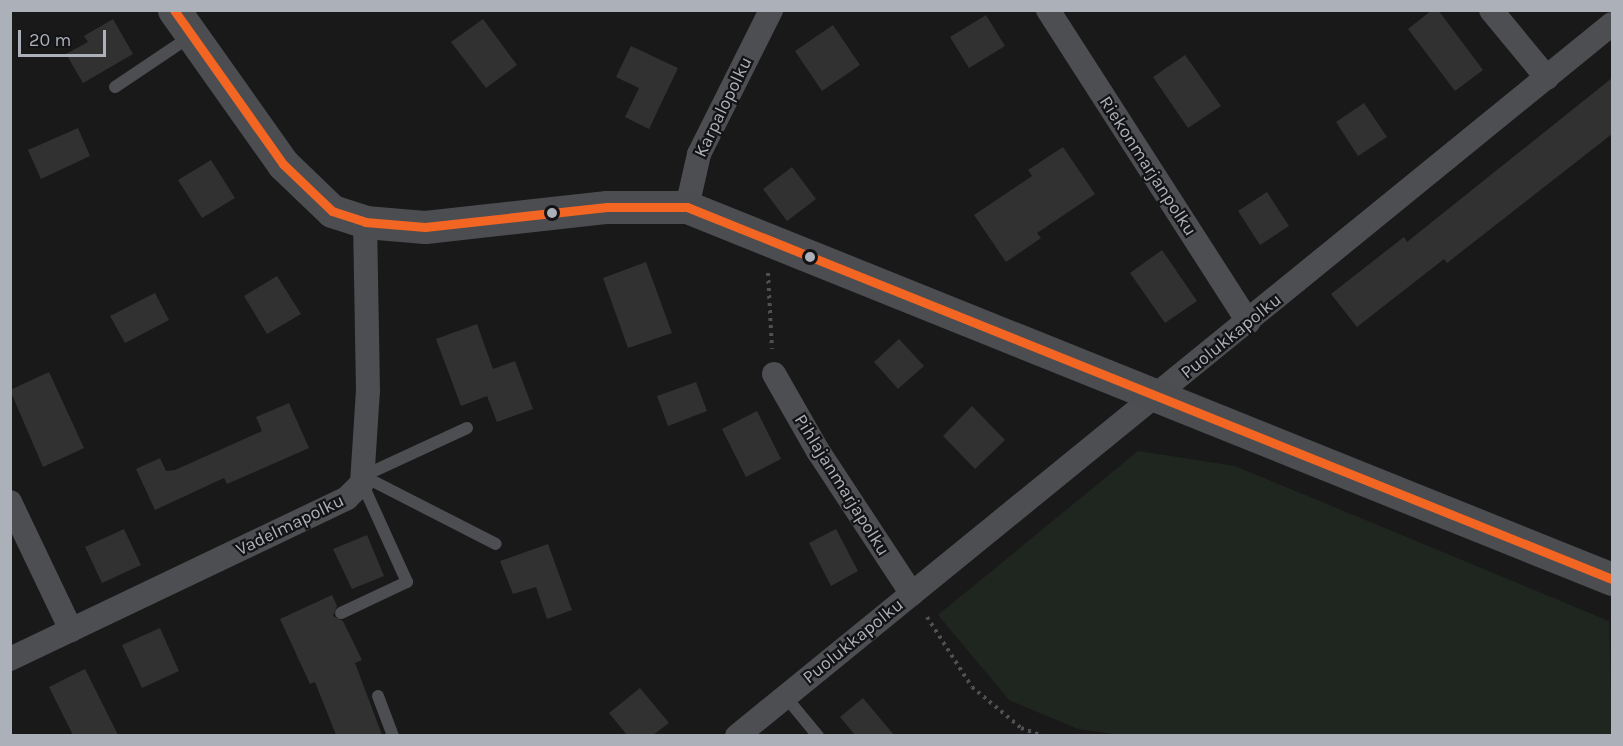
<!DOCTYPE html>
<style>
body{margin:0}
#map{position:relative;width:1623px;height:746px;overflow:hidden;background:#191919;font-family:Karla,sans-serif}
div>[style]{position:absolute}
.green>*{inset:0;background:#1f2620}
.building>*{inset:0;background:#313131}
.path>*{height:4px;margin-top:-2px;transform-origin:0;background:repeating-linear-gradient(90deg,#4f5053 0 3px,transparent 0 7.5px)}
.lane>*{height:12px;margin:-6px;padding:0 6px;transform-origin:6px;border-radius:6px;background:#4d4e52}
.street>*{height:24px;margin:-12px;padding:0 12px;transform-origin:12px;border-radius:12px;background:#4d4e52}
.secondary>*{height:33px;margin:-16.5px;padding:0 16.5px;transform-origin:16.5px;border-radius:16.5px;background:#4c4d50}
.bus-1>*{height:9px;margin:-4.5px;padding:0 4.5px;transform-origin:4.5px;border-radius:4.5px;background:#f26522}
.dots>*{width:16px;height:16px;translate:-50% -50%;box-sizing:border-box;border:3px solid #131315;border-radius:50%}
span{translate:-50% -50%;white-space:nowrap;text-align:center;line-height:1.15;-webkit-text-stroke:4.5px #131315;paint-order:stroke}
.street-label{font-size:18px;color:#abb0b9}
.frame{position:absolute;inset:0;border:12px solid #abb0b9;pointer-events:none}
.scale{position:absolute;left:18px;top:30px;width:88px;height:27px;box-sizing:border-box;border:3px solid #abb0b9;border-top:0;padding-left:8px;font-size:18px;line-height:21px;white-space:nowrap;color:#abb0b9;-webkit-text-stroke:4px #131315;paint-order:stroke}
</style>
<div id="map">
<div class="green">
<div style="clip-path:polygon(1138px 451px,1235px 466px,1609px 621px,1612px 735px,1128px 736px,1078px 729px,1009px 700px,938px 615px)"></div>
</div>
<div class="building">
<div style="clip-path:polygon(1432px 10px,1438px 10px,1483px 70px,1455px 91px,1408px 29px)"></div>
<div style="clip-path:polygon(986px 15px,1005px 46px,969px 68px,950px 37px)"></div>
<div style="clip-path:polygon(113px 19px,133px 54px,83px 83px,66px 54px,88px 42px,84px 36px)"></div>
<div style="clip-path:polygon(483px 19px,517px 65px,486px 88px,451px 42px)"></div>
<div style="clip-path:polygon(833px 25px,860px 65px,822px 91px,795px 51px)"></div>
<div style="clip-path:polygon(631px 46px,678px 68px,649px 129px,625px 117px,639px 88px,616px 77px)"></div>
<div style="clip-path:polygon(1185px 55px,1221px 106px,1188px 128px,1153px 77px)"></div>
<div style="clip-path:polygon(1612px 78px,1612px 134px,1447px 263px,1444px 259px,1357px 327px,1331px 294px,1404px 237px,1407px 242px)"></div>
<div style="clip-path:polygon(1364px 103px,1387px 137px,1358px 156px,1336px 122px)"></div>
<div style="clip-path:polygon(78px 128px,90px 156px,41px 179px,28px 150px)"></div>
<div style="clip-path:polygon(1063px 147px,1095px 194px,1037px 233px,1041px 238px,1006px 262px,974px 215px,1032px 176px,1028px 170px)"></div>
<div style="clip-path:polygon(211px 160px,235px 198px,202px 218px,178px 180px)"></div>
<div style="clip-path:polygon(792px 167px,816px 199px,787px 221px,763px 189px)"></div>
<div style="clip-path:polygon(1267px 192px,1289px 226px,1260px 245px,1238px 211px)"></div>
<div style="clip-path:polygon(1162px 250px,1197px 301px,1165px 323px,1130px 273px)"></div>
<div style="clip-path:polygon(646px 262px,672px 333px,628px 348px,603px 278px)"></div>
<div style="clip-path:polygon(277px 276px,301px 314px,267px 334px,244px 296px)"></div>
<div style="clip-path:polygon(155px 293px,169px 320px,125px 343px,110px 316px)"></div>
<div style="clip-path:polygon(477px 324px,493px 369px,515px 361px,533px 409px,497px 422px,487px 396px,461px 406px,436px 339px)"></div>
<div style="clip-path:polygon(899px 339px,924px 366px,898px 389px,874px 362px)"></div>
<div style="clip-path:polygon(49px 372px,84px 448px,43px 467px,10px 390px)"></div>
<div style="clip-path:polygon(696px 382px,707px 411px,668px 426px,657px 396px)"></div>
<div style="clip-path:polygon(289px 403px,309px 448px,227px 484px,224px 478px,155px 510px,136px 469px,160px 458px,166px 471px,175px 470px,262px 431px,256px 417px)"></div>
<div style="clip-path:polygon(972px 406px,1005px 440px,975px 469px,943px 436px)"></div>
<div style="clip-path:polygon(757px 411px,781px 459px,746px 477px,722px 429px)"></div>
<div style="clip-path:polygon(124px 529px,141px 565px,102px 583px,85px 547px)"></div>
<div style="clip-path:polygon(836px 529px,858px 571px,831px 586px,809px 543px)"></div>
<div style="clip-path:polygon(367px 535px,384px 576px,352px 589px,333px 549px)"></div>
<div style="clip-path:polygon(548px 544px,572px 610px,547px 619px,536px 587px,513px 594px,500px 561px)"></div>
<div style="clip-path:polygon(332px 595px,337px 606px,333px 616px,343px 621px,362px 660px,355px 663px,382px 735px,336px 735px,315px 682px,310px 684px,280px 619px)"></div>
<div style="clip-path:polygon(160px 628px,179px 671px,142px 688px,122px 645px)"></div>
<div style="clip-path:polygon(85px 669px,118px 735px,73px 735px,49px 687px)"></div>
<div style="clip-path:polygon(640px 688px,669px 723px,653px 735px,627px 735px,609px 713px)"></div>
<div style="clip-path:polygon(863px 698px,894px 735px,855px 735px,840px 717px)"></div>
</div>
<div class="path">
<div style="left:768px;top:273px;width:76px;rotate:87deg"></div>
<div style="left:927px;top:617px;width:83px;rotate:57.3deg"></div>
<div style="left:972px;top:687px;width:64px;rotate:39.9deg"></div>
<div style="left:1021px;top:728px;width:23px;rotate:20deg"></div>
</div>
<div class="lane">
<div style="left:115px;top:87px;width:92px;rotate:-33.9deg"></div>
<div style="left:467px;top:428px;width:115px;rotate:155.2deg"></div>
<div style="left:363px;top:476px;width:149px;rotate:27.1deg"></div>
<div style="left:341px;top:613px;width:73px;rotate:-25.2deg"></div>
<div style="left:407px;top:582px;width:109px;rotate:-114.4deg"></div>
<div style="left:378px;top:696px;width:43px;rotate:69.4deg"></div>
<div style="left:785px;top:696px;width:52px;rotate:50.5deg"></div>
</div>
<div class="street">
<div style="left:1048px;top:10px;width:371px;rotate:57.3deg"></div>
<div style="left:1491px;top:10px;width:88px;rotate:50.5deg"></div>
<div style="left:687px;top:207px;width:54px;rotate:-77.2deg"></div>
<div style="left:699px;top:154px;width:161px;rotate:-63.4deg"></div>
<div style="left:774px;top:374px;width:89px;rotate:60.3deg"></div>
<div style="left:818px;top:451px;width:171px;rotate:56.7deg"></div>
<div style="left:10px;top:502px;width:142px;rotate:64.5deg"></div>
<div style="left:10px;top:659px;width:373px;rotate:-25.5deg"></div>
<div style="left:347px;top:498px;width:21px;rotate:-45deg"></div>
<div style="left:362px;top:483px;width:92px;rotate:-86.3deg"></div>
<div style="left:368px;top:391px;width:169px;rotate:-91deg"></div>
<div style="left:737px;top:736px;width:1128px;rotate:-39.14deg"></div>
</div>
<div class="secondary">
<div style="left:174px;top:10px;width:189px;rotate:54.7deg"></div>
<div style="left:283px;top:164px;width:68px;rotate:43.8deg"></div>
<div style="left:332px;top:211px;width:35px;rotate:18deg"></div>
<div style="left:365px;top:222px;width:60px;rotate:4.8deg"></div>
<div style="left:425px;top:227px;width:183px;rotate:-6.3deg"></div>
<div style="left:607px;top:207px;width:80px"></div>
<div style="left:687px;top:207px;width:997px;rotate:21.91deg"></div>
</div>
<div class="bus-1">
<div style="left:174px;top:10px;width:189px;rotate:54.7deg"></div>
<div style="left:283px;top:164px;width:68px;rotate:43.8deg"></div>
<div style="left:332px;top:211px;width:35px;rotate:18deg"></div>
<div style="left:365px;top:222px;width:60px;rotate:4.8deg"></div>
<div style="left:425px;top:227px;width:183px;rotate:-6.3deg"></div>
<div style="left:607px;top:207px;width:80px"></div>
<div style="left:687px;top:207px;width:997px;rotate:21.91deg"></div>
</div>
<div class="dots">
<div style="left:552px;top:213px;background:#abb0b9"></div>
<div style="left:810px;top:257px;background:#abb0b9"></div>
</div>
<div class="street-label">
<span style="left:723px;top:107px;rotate:-64deg">Karpalopolku</span>
<span style="left:1148px;top:166px;rotate:57deg">Riekonmarjanpolku</span>
<span style="left:1231px;top:336px;rotate:-39deg">Puolukkapolku</span>
<span style="left:842px;top:485px;rotate:58deg">Pihlajanmarjapolku</span>
<span style="left:290px;top:525px;rotate:-26deg">Vadelmapolku</span>
<span style="left:853px;top:641px;rotate:-39deg">Puolukkapolku</span>
</div>
<div class="frame"></div>
<div class="scale">20 m</div>
</div>
